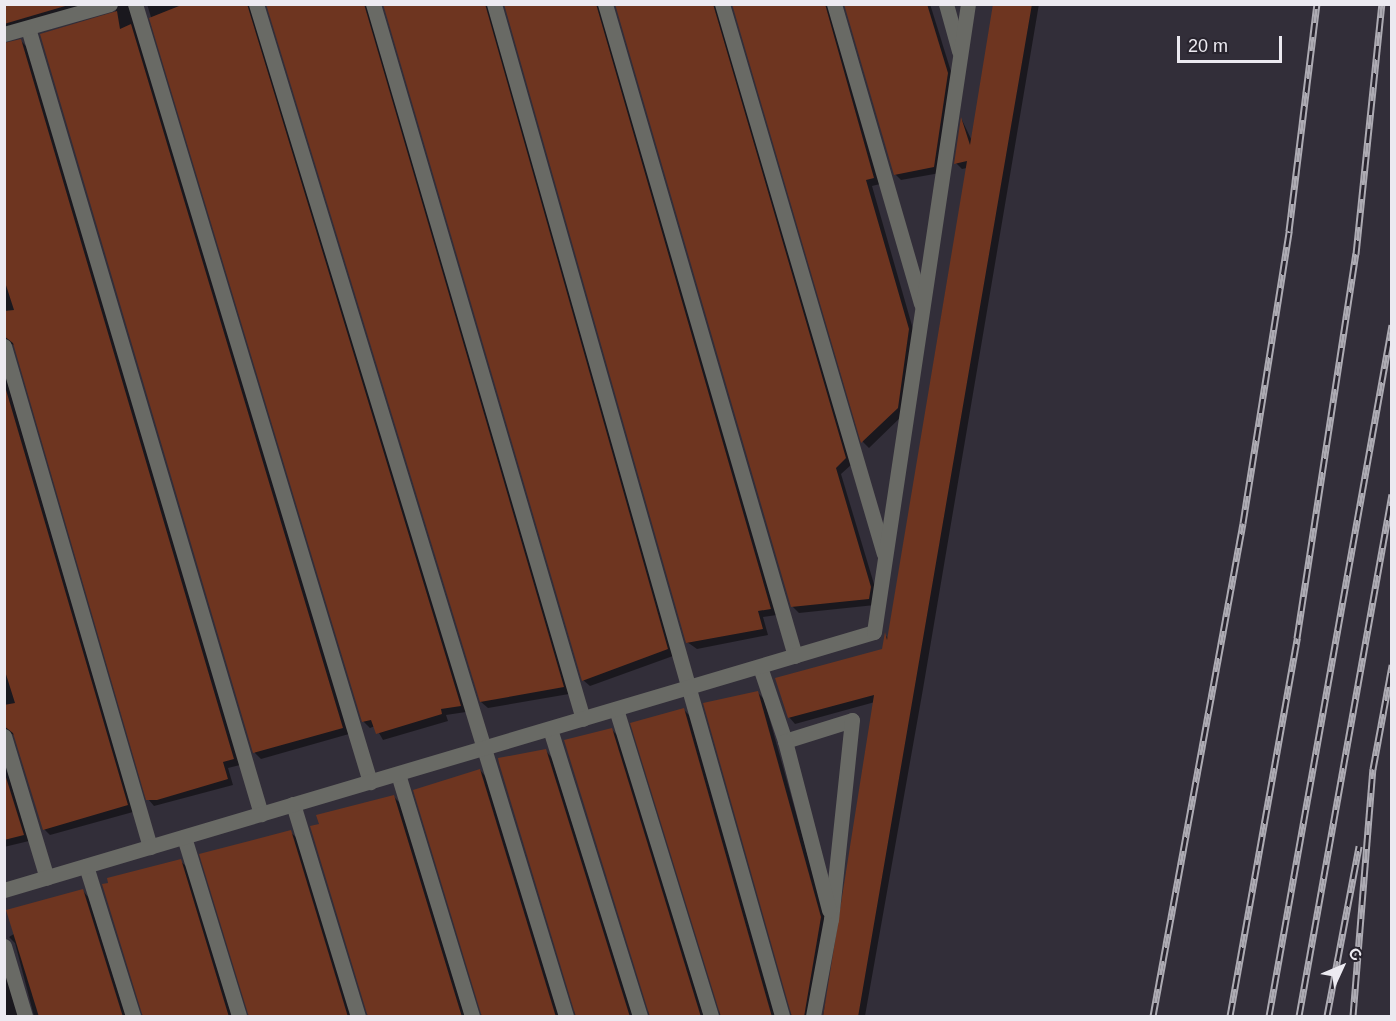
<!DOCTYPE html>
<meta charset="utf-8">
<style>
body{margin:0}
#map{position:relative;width:1396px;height:1021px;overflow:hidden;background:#322e39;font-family:Helvetica,sans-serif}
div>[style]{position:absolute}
.shadow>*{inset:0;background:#0007}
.building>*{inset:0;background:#6e3520}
.minor>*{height:15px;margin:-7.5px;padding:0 7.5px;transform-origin:7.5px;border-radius:7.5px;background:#696a65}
.rail>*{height:7px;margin-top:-3.5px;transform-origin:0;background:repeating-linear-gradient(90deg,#28242e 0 14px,#adabb3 0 28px);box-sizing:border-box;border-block:2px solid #adabb3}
span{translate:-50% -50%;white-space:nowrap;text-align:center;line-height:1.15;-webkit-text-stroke:6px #28242e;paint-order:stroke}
.frame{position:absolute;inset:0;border:6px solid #eceaf1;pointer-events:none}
.north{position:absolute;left:1312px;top:937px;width:60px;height:60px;-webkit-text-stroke:4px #28242e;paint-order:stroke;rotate:46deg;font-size:16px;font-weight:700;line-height:24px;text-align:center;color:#eceaf1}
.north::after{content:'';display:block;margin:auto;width:21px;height:27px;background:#eceaf1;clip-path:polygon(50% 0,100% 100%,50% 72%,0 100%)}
.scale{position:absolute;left:1177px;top:36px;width:105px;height:27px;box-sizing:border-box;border:3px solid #eceaf1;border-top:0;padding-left:8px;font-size:18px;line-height:21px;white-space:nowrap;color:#eceaf1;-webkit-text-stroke:4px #28242e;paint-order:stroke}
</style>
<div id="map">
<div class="shadow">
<div style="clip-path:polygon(4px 4px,100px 4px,4px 33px)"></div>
<div style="clip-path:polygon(119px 4px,133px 4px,349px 734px,261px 759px,255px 753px,42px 35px,114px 14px)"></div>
<div style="clip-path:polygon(147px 4px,254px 4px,466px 712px,446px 715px,448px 721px,383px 740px,375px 726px,370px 728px,363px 721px)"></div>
<div style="clip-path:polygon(268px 4px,371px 4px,569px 694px,488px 708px,481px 702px)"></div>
<div style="clip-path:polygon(385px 4px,492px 4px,673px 656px,590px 686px,583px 680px)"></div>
<div style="clip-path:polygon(506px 4px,607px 4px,777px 615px,763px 617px,768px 635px,697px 649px,687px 642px)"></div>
<div style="clip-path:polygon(617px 4px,722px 4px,851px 465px,841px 474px,877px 594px,875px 605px,799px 613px,792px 606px)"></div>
<div style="clip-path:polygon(734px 4px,836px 4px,880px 184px,872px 186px,915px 336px,904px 414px,869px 448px,863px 442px)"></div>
<div style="clip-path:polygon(846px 4px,930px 4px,954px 81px,940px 173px,901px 180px,895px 174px)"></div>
<div style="clip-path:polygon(995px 4px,1039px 4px,923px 689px,865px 1016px,823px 1016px,842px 921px,875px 702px,795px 724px,789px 717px,883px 650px,886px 636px,888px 638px,967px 168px,962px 169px,956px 163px,962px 120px,972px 141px)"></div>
<div style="clip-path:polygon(21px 41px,27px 47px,240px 765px,228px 768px,233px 785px,154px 806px,148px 799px,16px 346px,7px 342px,4px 348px,4px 44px)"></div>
<div style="clip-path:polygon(4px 370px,133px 812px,50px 835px,44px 829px,16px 736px,8px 732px,4px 739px)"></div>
<div style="clip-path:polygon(757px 692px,764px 699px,827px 924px,810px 1016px,791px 1016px)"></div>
<div style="clip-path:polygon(684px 710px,690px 716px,776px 1016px,720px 1016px)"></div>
<div style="clip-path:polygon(611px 729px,618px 736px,704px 1016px,649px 1016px)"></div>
<div style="clip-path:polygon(546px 751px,552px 758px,633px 1016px,575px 1016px)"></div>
<div style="clip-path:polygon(4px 760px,29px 841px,4px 847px)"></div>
<div style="clip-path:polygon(480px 770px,486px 777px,559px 1016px,481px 1016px)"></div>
<div style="clip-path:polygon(394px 797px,400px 803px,465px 1016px,367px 1016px)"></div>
<div style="clip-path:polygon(290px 832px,297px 838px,351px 1016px,248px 1016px)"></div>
<div style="clip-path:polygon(180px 861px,187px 867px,232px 1016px,142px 1016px)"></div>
<div style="clip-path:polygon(83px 891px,89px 898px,126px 1016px,34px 1016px,15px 943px,9px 937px)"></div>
<div style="clip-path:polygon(4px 970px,19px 1016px,4px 1016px)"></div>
</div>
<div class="building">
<div style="clip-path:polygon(4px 4px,72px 4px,4px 24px)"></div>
<div style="clip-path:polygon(184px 4px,247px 4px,461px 706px,441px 709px,442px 714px,376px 734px,371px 720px,362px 722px,149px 18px)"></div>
<div style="clip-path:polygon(266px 4px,364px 4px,564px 687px,480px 702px)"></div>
<div style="clip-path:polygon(383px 4px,485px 4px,668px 649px,582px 681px)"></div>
<div style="clip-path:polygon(504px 4px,596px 4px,771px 609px,758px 611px,763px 629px,686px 643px)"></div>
<div style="clip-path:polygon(615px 4px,713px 4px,846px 458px,836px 468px,871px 587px,869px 599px,791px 607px)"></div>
<div style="clip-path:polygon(732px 4px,825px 4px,874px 178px,866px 180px,909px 329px,898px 408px,861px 443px)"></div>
<div style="clip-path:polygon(844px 4px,927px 4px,948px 73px,934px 167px,894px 175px)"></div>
<div style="clip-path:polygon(993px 4px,1032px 4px,858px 1017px,823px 1017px,874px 695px,788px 718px,775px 678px,882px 649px,885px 632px,887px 640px,967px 161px,954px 164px,961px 117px,970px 145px)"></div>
<div style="clip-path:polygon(117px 11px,120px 29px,131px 24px,343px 728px,253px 753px,40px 34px)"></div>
<div style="clip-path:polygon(21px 39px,234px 759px,223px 762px,228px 779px,157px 800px,146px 800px,13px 343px,4px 336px,4px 311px,14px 310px,4px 279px,4px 43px)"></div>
<div style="clip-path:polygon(4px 383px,128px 805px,43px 830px,13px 733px,4px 726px,4px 705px,15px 703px,4px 668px)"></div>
<div style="clip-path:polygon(758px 691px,821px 917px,804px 1017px,792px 1017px,703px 703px)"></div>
<div style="clip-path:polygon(684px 708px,772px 1017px,721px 1017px,630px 723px)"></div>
<div style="clip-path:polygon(612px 728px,701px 1017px,650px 1017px,564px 740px)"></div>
<div style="clip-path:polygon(546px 749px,630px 1017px,576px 1017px,499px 763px,498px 758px)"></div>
<div style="clip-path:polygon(480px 769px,556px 1017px,482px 1017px,413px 790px)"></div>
<div style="clip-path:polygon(4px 771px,24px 835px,4px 840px)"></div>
<div style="clip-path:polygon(394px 795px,462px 1017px,368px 1017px,310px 826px,319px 824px,316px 815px)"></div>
<div style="clip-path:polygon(291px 830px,348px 1017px,249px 1017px,199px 854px)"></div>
<div style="clip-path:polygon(181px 859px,229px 1017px,143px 1017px,102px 884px,108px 883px,107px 878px)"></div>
<div style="clip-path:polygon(83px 889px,123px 1017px,39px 1017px,6px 910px)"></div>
</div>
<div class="minor">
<div style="left:135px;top:4px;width:813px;rotate:73.19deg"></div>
<div style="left:256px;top:4px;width:1058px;rotate:72.97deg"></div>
<div style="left:373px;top:4px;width:745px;rotate:73.63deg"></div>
<div style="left:494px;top:4px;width:1052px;rotate:74.11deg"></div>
<div style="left:605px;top:4px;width:679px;rotate:73.75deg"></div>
<div style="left:722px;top:4px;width:573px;rotate:73.59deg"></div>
<div style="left:834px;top:4px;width:312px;rotate:73.8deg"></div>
<div style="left:946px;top:4px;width:49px;rotate:74.5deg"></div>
<div style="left:28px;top:28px;width:820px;rotate:73.49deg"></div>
<div style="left:4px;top:34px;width:110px;rotate:-15.8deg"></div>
<div style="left:4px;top:346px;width:522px;rotate:73.75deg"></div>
<div style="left:760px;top:667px;width:78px;rotate:71.3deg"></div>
<div style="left:785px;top:741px;width:70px;rotate:-17.4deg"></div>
<div style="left:852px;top:720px;width:200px;rotate:96deg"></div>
<div style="left:831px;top:919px;width:99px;rotate:100.5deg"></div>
<div style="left:616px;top:709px;width:321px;rotate:72.8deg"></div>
<div style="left:550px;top:729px;width:301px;rotate:72.6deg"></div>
<div style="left:4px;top:736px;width:148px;rotate:73.2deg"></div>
<div style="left:785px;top:741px;width:175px;rotate:75.4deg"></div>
<div style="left:398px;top:774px;width:253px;rotate:73deg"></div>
<div style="left:293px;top:804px;width:222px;rotate:73deg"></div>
<div style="left:184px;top:837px;width:187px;rotate:72.9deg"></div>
<div style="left:86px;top:866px;width:157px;rotate:72.6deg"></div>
<div style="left:4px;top:890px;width:907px;rotate:-16.52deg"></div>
<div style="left:874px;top:632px;width:635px;rotate:-81.49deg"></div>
<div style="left:4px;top:946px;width:73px;rotate:73.3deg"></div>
</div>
<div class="rail">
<div style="left:1153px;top:1016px;width:501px;rotate:-79.65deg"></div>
<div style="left:1243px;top:523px;width:296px;rotate:-81deg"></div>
<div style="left:1289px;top:231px;width:229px;rotate:-83deg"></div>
<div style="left:1230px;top:1016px;width:384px;rotate:-79.9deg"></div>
<div style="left:1297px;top:638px;width:389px;rotate:-81.3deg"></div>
<div style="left:1356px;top:254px;width:251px;rotate:-84.1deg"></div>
<div style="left:1269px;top:1016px;width:702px;rotate:-79.91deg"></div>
<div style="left:1299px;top:1016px;width:530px;rotate:-79.9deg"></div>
<div style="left:1327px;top:1016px;width:173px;rotate:-79.3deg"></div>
<div style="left:1353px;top:1016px;width:248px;rotate:-85.4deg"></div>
<div style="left:1373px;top:769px;width:106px;rotate:-79.6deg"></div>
</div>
<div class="frame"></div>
<div class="north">С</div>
<div class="scale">20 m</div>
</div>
